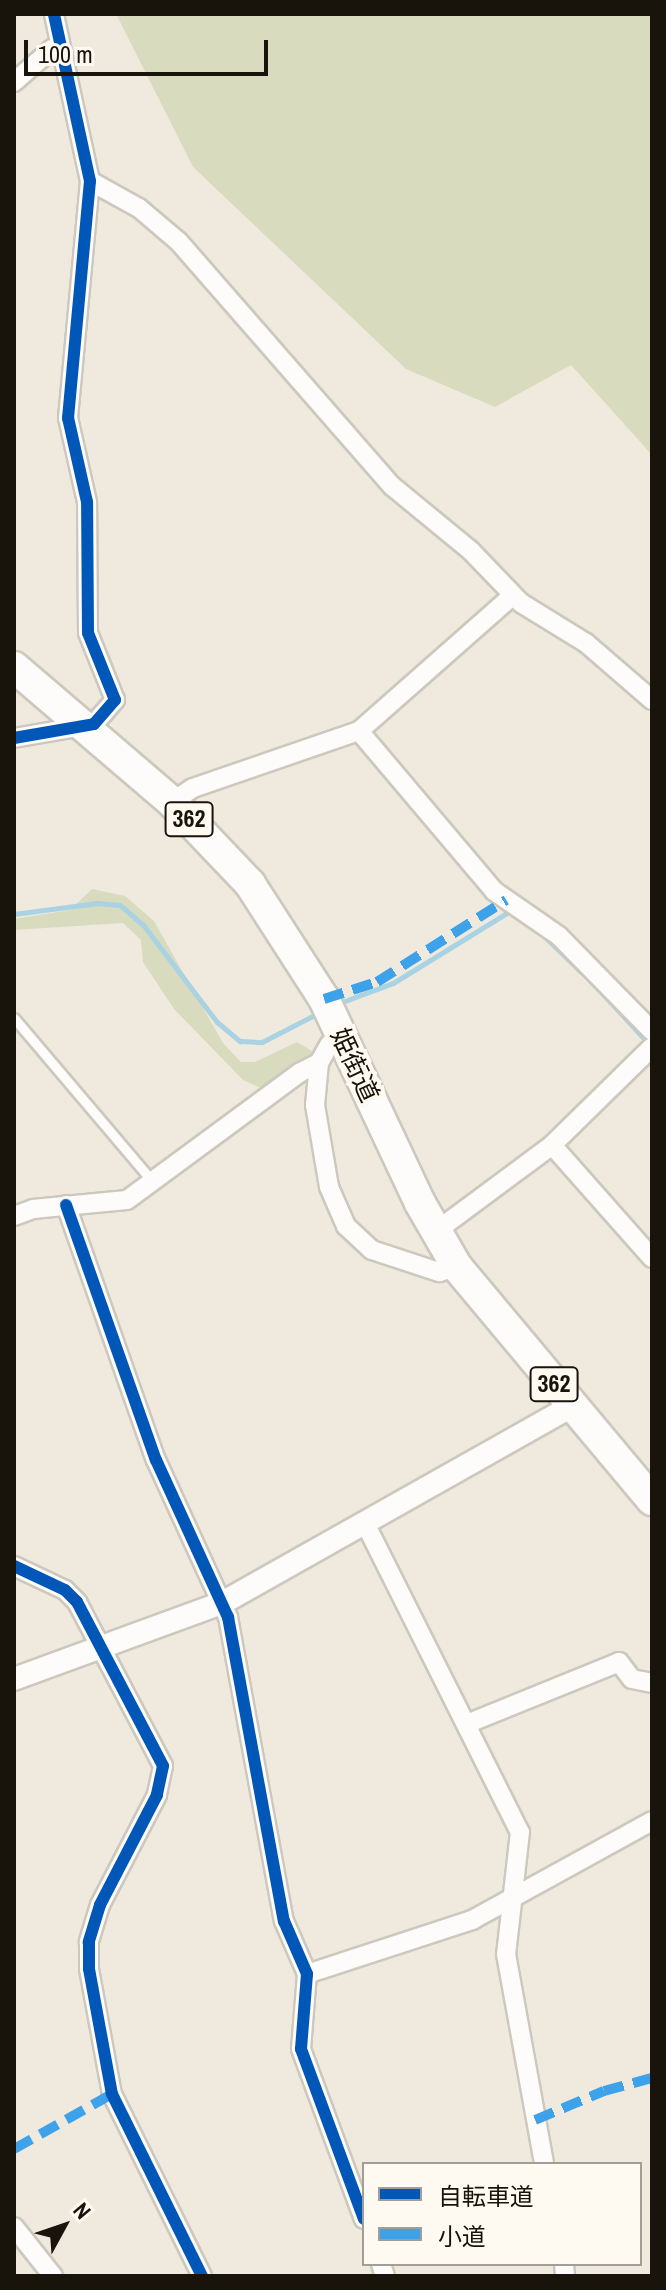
<!DOCTYPE html>
<meta charset="utf-8">
<style>
body{margin:0}
#map{position:relative;width:666px;height:2290px;overflow:hidden;background:#f0eade;font-family:"Archivo Narrow","Noto Sans JP",sans-serif}
div>[style]{position:absolute}
.green>*{inset:0;background:#d9dbbf}
.stream>*{height:5px;margin:-2.5px;padding:0 2.5px;transform-origin:2.5px;border-radius:2.5px;background:#a9d2e3}
.roads{filter:drop-shadow(2px 0 #cdc8be) drop-shadow(-2px 0 #cdc8be) drop-shadow(0 2px #cdc8be) drop-shadow(0 -2px #cdc8be)}
.service>*{height:9px;margin:-4.5px;padding:0 4.5px;transform-origin:4.5px;border-radius:4.5px;background:#fdfcfa}
.minor>*{height:18px;margin:-9px;padding:0 9px;transform-origin:9px;border-radius:9px;background:#fdfcfa}
.tertiary>*{height:22px;margin:-11px;padding:0 11px;transform-origin:11px;border-radius:11px;background:#fdfcfa}
.trunk>*{height:30px;margin:-15px;padding:0 15px;transform-origin:15px;border-radius:15px;background:#fdfcfa}
.quiet>*{height:10px;margin-top:-5px;transform-origin:0;background:repeating-linear-gradient(90deg,#3da2e9 0 20px,transparent 0 30px)}
.cycleway>*{height:12px;margin:-6px;padding:0 6px;transform-origin:6px;border-radius:6px;background:#0057b8}
span{translate:-50% -50%;white-space:nowrap;text-align:center;line-height:1.15;-webkit-text-stroke:8px #fffaf1;paint-order:stroke}
.shield-label span{padding:2px 6px;background:#fffaf1;border:2px solid;border-radius:6px;-webkit-text-stroke-width:0}
.shield-label{font-size:24px;color:#18140c;font-weight:700}
.street-label{font-size:26px;color:#18140c}
.frame{position:absolute;inset:0;border:16px solid #18140c;pointer-events:none}
.legend{position:absolute;left:362px;top:2162px;width:280px;height:104px;box-sizing:border-box;background:#fffaf1;border:2px solid #a39e95;margin:0;padding:10px 14px;list-style:none;font-size:24px;color:#18140c}
.legend li{display:flex;align-items:center;gap:16px;height:40px}
.legend b{width:40px;border:2px solid #a39e95}
.north{position:absolute;left:24px;top:2186px;width:80px;height:80px;-webkit-text-stroke:6px #fffaf1;paint-order:stroke;rotate:50deg;font-size:22px;font-weight:700;line-height:32px;text-align:center;color:#18140c}
.north::after{content:'';display:block;margin:auto;width:28px;height:36px;background:#18140c;clip-path:polygon(50% 0,100% 100%,50% 72%,0 100%)}
.scale{position:absolute;left:24px;top:40px;width:244px;height:36px;box-sizing:border-box;border:4px solid #18140c;border-top:0;padding-left:10px;font-size:24px;line-height:28px;white-space:nowrap;color:#18140c;-webkit-text-stroke:6px #fffaf1;paint-order:stroke}
</style>
<div id="map">
<div class="green">
<div style="clip-path:polygon(116px 14px,652px 14px,652px 455px,571px 365px,495px 407px,406px 369px,193px 167px)"></div>
<div style="clip-path:polygon(92px 889px,125px 896px,154px 921px,223px 1043px,241px 1062px,255px 1062px,297px 1042px,312px 1051px,307px 1062px,263px 1089px,243px 1080px,174px 1009px,143px 962px,141px 940px,123px 923px,14px 930px,14px 919px,70px 910px)"></div>
</div>
<div class="stream">
<div style="left:14px;top:914px;width:84px;rotate:-7.5deg"></div>
<div style="left:97px;top:903px;width:23px;rotate:5deg"></div>
<div style="left:120px;top:905px;width:32px;rotate:41deg"></div>
<div style="left:144px;top:926px;width:121px;rotate:52.8deg"></div>
<div style="left:217px;top:1022px;width:30px;rotate:40deg"></div>
<div style="left:240px;top:1041px;width:22px;rotate:3deg"></div>
<div style="left:262px;top:1042px;width:65px;rotate:-27.3deg"></div>
<div style="left:544px;top:936px;width:50px;rotate:44.2deg"></div>
<div style="left:590px;top:980px;width:87px;rotate:47.3deg"></div>
<div style="left:337px;top:1004px;width:60px;rotate:-20.6deg"></div>
<div style="left:393px;top:983px;width:137px;rotate:-31.6deg"></div>
<div style="left:510px;top:911px;width:4px;rotate:45deg"></div>
</div>
<div class="roads">
<div class="service">
<div style="left:14px;top:1018px;width:215px;rotate:49.7deg"></div>
</div>
<div class="minor">
<div style="left:14px;top:82px;width:50px;rotate:-41deg"></div>
<div style="left:52px;top:49px;width:8px"></div>
<div style="left:90px;top:181px;width:56px;rotate:28.9deg"></div>
<div style="left:139px;top:208px;width:52px;rotate:40.4deg"></div>
<div style="left:179px;top:242px;width:324px;rotate:48.9deg"></div>
<div style="left:392px;top:486px;width:102px;rotate:39.4deg"></div>
<div style="left:471px;top:551px;width:72px;rotate:46.1deg"></div>
<div style="left:521px;top:603px;width:76px;rotate:31.6deg"></div>
<div style="left:586px;top:643px;width:87px;rotate:40.8deg"></div>
<div style="left:359px;top:731px;width:209px;rotate:49.8deg"></div>
<div style="left:494px;top:891px;width:79px;rotate:34.7deg"></div>
<div style="left:559px;top:936px;width:133px;rotate:45.6deg"></div>
<div style="left:14px;top:738px;width:81px;rotate:-9.9deg"></div>
<div style="left:94px;top:724px;width:32px;rotate:-49deg"></div>
<div style="left:115px;top:700px;width:72px;rotate:-111.9deg"></div>
<div style="left:88px;top:633px;width:131px;rotate:-90.4deg"></div>
<div style="left:87px;top:502px;width:86px;rotate:-102.7deg"></div>
<div style="left:68px;top:418px;width:238px;rotate:-84.7deg"></div>
<div style="left:90px;top:181px;width:171px;rotate:-102.2deg"></div>
<div style="left:172px;top:802px;width:25px;rotate:-34deg"></div>
<div style="left:193px;top:788px;width:176px;rotate:-19deg"></div>
<div style="left:359px;top:731px;width:205px;rotate:-41.4deg"></div>
<div style="left:342px;top:1035px;width:16px;rotate:142deg"></div>
<div style="left:329px;top:1045px;width:21px;rotate:119deg"></div>
<div style="left:319px;top:1063px;width:42px;rotate:95.4deg"></div>
<div style="left:315px;top:1105px;width:83px;rotate:80.3deg"></div>
<div style="left:329px;top:1187px;width:43px;rotate:66.4deg"></div>
<div style="left:346px;top:1226px;width:35px;rotate:43deg"></div>
<div style="left:372px;top:1250px;width:71px;rotate:18.2deg"></div>
<div style="left:439px;top:1272px;width:19px;rotate:-16deg"></div>
<div style="left:552px;top:1145px;width:151px;rotate:48.5deg"></div>
<div style="left:66px;top:1205px;width:270px;rotate:70.6deg"></div>
<div style="left:156px;top:1460px;width:173px;rotate:65.4deg"></div>
<div style="left:228px;top:1617px;width:309px;rotate:79.6deg"></div>
<div style="left:284px;top:1921px;width:58px;rotate:66.5deg"></div>
<div style="left:307px;top:1974px;width:75px;rotate:94.6deg"></div>
<div style="left:301px;top:2049px;width:181px;rotate:69.7deg"></div>
<div style="left:14px;top:1216px;width:20px;rotate:-20deg"></div>
<div style="left:33px;top:1209px;width:94px;rotate:-5.5deg"></div>
<div style="left:127px;top:1200px;width:214px;rotate:-36.4deg"></div>
<div style="left:299px;top:1073px;width:22px;rotate:-27deg"></div>
<div style="left:435px;top:1232px;width:146px;rotate:-36.6deg"></div>
<div style="left:552px;top:1145px;width:140px;rotate:-44.4deg"></div>
<div style="left:366px;top:1525px;width:343px;rotate:63.4deg"></div>
<div style="left:520px;top:1832px;width:123px;rotate:96.5deg"></div>
<div style="left:506px;top:1954px;width:213px;rotate:79.7deg"></div>
<div style="left:14px;top:1566px;width:56px;rotate:25.2deg"></div>
<div style="left:65px;top:1590px;width:17px;rotate:45deg"></div>
<div style="left:77px;top:1602px;width:185px;rotate:62.3deg"></div>
<div style="left:163px;top:1766px;width:30px;rotate:102deg"></div>
<div style="left:157px;top:1795px;width:124px;rotate:117.4deg"></div>
<div style="left:100px;top:1905px;width:39px;rotate:107deg"></div>
<div style="left:89px;top:1942px;width:27px;rotate:90deg"></div>
<div style="left:89px;top:1969px;width:127px;rotate:79.6deg"></div>
<div style="left:112px;top:2094px;width:203px;rotate:63.7deg"></div>
<div style="left:469px;top:1723px;width:162px;rotate:-22.1deg"></div>
<div style="left:619px;top:1662px;width:21px;rotate:53deg"></div>
<div style="left:632px;top:1679px;width:20px;rotate:11deg"></div>
<div style="left:307px;top:1974px;width:174px;rotate:-18.1deg"></div>
<div style="left:472px;top:1920px;width:205px;rotate:-28.8deg"></div>
<div style="left:14px;top:2227px;width:63px;rotate:51.5deg"></div>
<div style="left:381px;top:2264px;width:13px;rotate:72deg"></div>
<div style="left:564px;top:2264px;width:12px;rotate:85deg"></div>
</div>
<div class="tertiary">
<div style="left:14px;top:1679px;width:224px;rotate:-20.1deg"></div>
<div style="left:224px;top:1602px;width:399px;rotate:-29.4deg"></div>
</div>
<div class="trunk">
<div style="left:14px;top:667px;width:208px;rotate:40.5deg"></div>
<div style="left:172px;top:802px;width:113px;rotate:46.4deg"></div>
<div style="left:250px;top:884px;width:137px;rotate:57.2deg"></div>
<div style="left:324px;top:999px;width:225px;rotate:64.8deg"></div>
<div style="left:420px;top:1203px;width:74px;rotate:60deg"></div>
<div style="left:457px;top:1267px;width:304px;rotate:50.1deg"></div>
</div>
</div>
<div class="quiet">
<div style="left:324px;top:999px;width:56px;rotate:-17.8deg"></div>
<div style="left:377px;top:982px;width:153px;rotate:-32.4deg"></div>
<div style="left:535px;top:2120px;width:75px;rotate:-22.8deg"></div>
<div style="left:604px;top:2091px;width:50px;rotate:-15.2deg"></div>
<div style="left:14px;top:2149px;width:112px;rotate:-29.3deg"></div>
</div>
<div class="cycleway">
<div style="left:14px;top:738px;width:81px;rotate:-9.9deg"></div>
<div style="left:94px;top:724px;width:32px;rotate:-49deg"></div>
<div style="left:115px;top:700px;width:72px;rotate:-111.9deg"></div>
<div style="left:88px;top:633px;width:131px;rotate:-90.4deg"></div>
<div style="left:87px;top:502px;width:86px;rotate:-102.7deg"></div>
<div style="left:68px;top:418px;width:238px;rotate:-84.7deg"></div>
<div style="left:90px;top:181px;width:171px;rotate:-102.2deg"></div>
<div style="left:66px;top:1205px;width:270px;rotate:70.6deg"></div>
<div style="left:156px;top:1460px;width:173px;rotate:65.4deg"></div>
<div style="left:228px;top:1617px;width:309px;rotate:79.6deg"></div>
<div style="left:284px;top:1921px;width:58px;rotate:66.5deg"></div>
<div style="left:307px;top:1974px;width:75px;rotate:94.6deg"></div>
<div style="left:301px;top:2049px;width:181px;rotate:69.7deg"></div>
<div style="left:14px;top:1566px;width:56px;rotate:25.2deg"></div>
<div style="left:65px;top:1590px;width:17px;rotate:45deg"></div>
<div style="left:77px;top:1602px;width:185px;rotate:62.3deg"></div>
<div style="left:163px;top:1766px;width:30px;rotate:102deg"></div>
<div style="left:157px;top:1795px;width:124px;rotate:117.4deg"></div>
<div style="left:100px;top:1905px;width:39px;rotate:107deg"></div>
<div style="left:89px;top:1942px;width:27px;rotate:90deg"></div>
<div style="left:89px;top:1969px;width:127px;rotate:79.6deg"></div>
<div style="left:112px;top:2094px;width:203px;rotate:63.7deg"></div>
</div>
<div class="shield-label">
<span style="left:189px;top:819px">362</span>
<span style="left:554px;top:1384px">362</span>
</div>
<div class="street-label">
<span style="left:355px;top:1065px;rotate:65deg">姫街道</span>
</div>
<div class="frame"></div>
<ul class="legend">
<li><b style="height:10px;background:#0057b8"></b>自転車道</li>
<li><b style="height:10px;background:#3da2e9"></b>小道</li>
</ul>
<div class="north">N</div>
<div class="scale">100 m</div>
</div>
